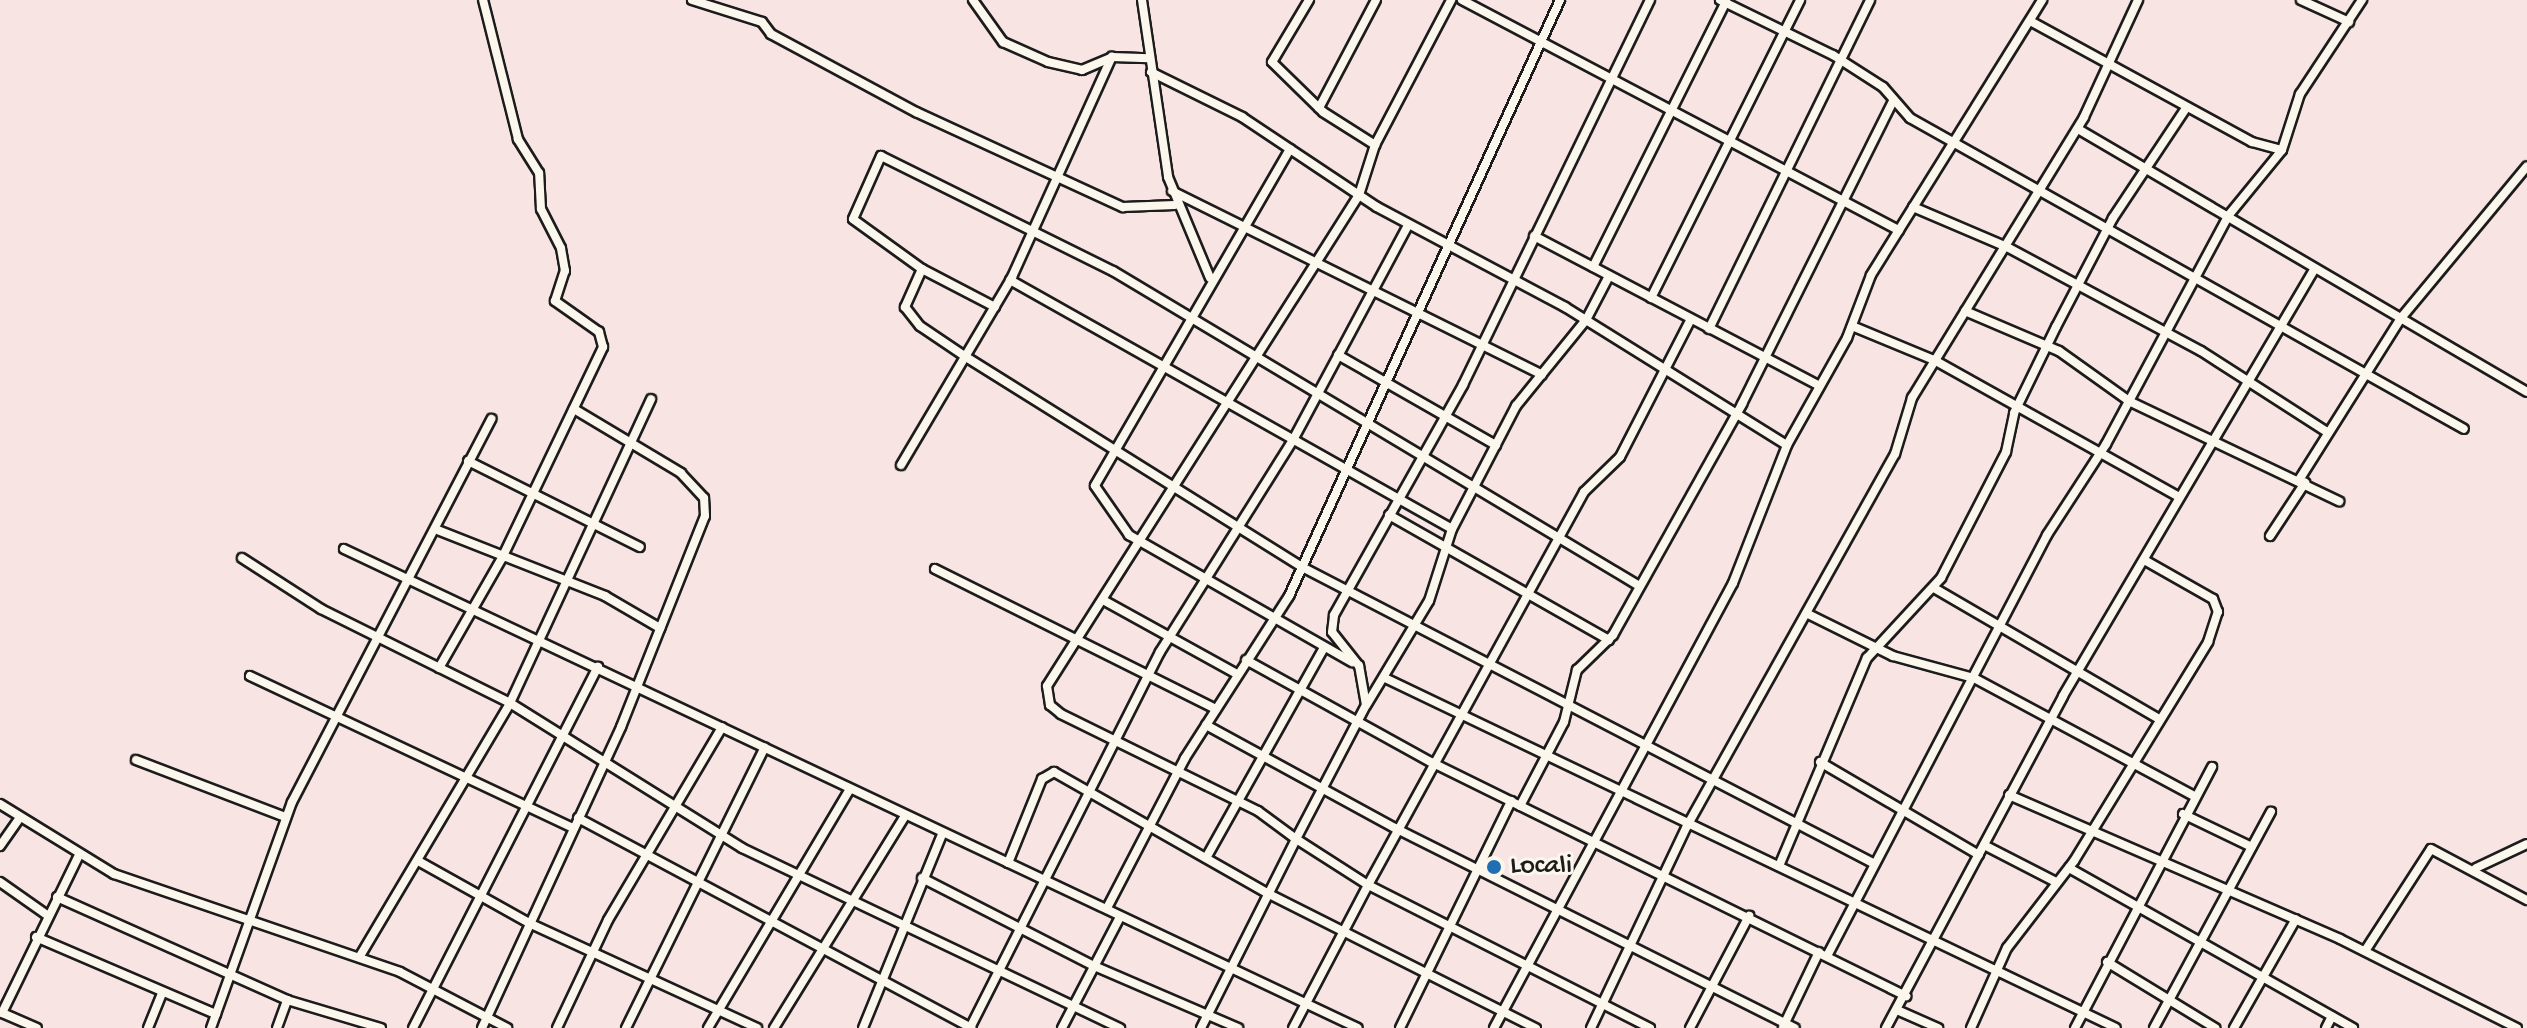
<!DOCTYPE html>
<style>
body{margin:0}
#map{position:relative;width:2527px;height:1028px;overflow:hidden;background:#f8e4e2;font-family:"Gochi Hand",sans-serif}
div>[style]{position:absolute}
.roads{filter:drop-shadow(2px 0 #1c1c1c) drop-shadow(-2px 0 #1c1c1c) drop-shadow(0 2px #1c1c1c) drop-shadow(0 -2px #1c1c1c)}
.street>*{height:8px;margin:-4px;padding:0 4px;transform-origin:4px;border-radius:4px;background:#fbf7ec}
.dots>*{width:22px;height:22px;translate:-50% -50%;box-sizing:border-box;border:4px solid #fbf7ec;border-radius:50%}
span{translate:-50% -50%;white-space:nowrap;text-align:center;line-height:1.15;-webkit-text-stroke:6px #fbf7ec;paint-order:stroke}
.poi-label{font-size:28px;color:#1c1c1c}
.left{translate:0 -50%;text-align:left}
</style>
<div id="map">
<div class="roads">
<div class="street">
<div style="left:692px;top:0;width:73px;rotate:17.4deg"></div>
<div style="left:762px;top:22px;width:15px;rotate:53deg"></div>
<div style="left:771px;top:34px;width:165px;rotate:28.3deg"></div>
<div style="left:916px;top:112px;width:228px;rotate:24.7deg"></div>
<div style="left:1123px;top:207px;width:52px;rotate:-2.2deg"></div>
<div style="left:973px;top:0;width:52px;rotate:54.5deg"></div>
<div style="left:1003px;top:42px;width:49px;rotate:24deg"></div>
<div style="left:1048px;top:62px;width:35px;rotate:13deg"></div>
<div style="left:1082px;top:70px;width:33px;rotate:-23deg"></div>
<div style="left:1112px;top:57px;width:37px;rotate:2deg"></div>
<div style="left:1142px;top:0;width:179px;rotate:81.6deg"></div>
<div style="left:1168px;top:177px;width:109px;rotate:67.4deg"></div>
<div style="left:1309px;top:0;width:72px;rotate:120.8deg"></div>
<div style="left:1272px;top:62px;width:71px;rotate:44.4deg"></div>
<div style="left:1323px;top:112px;width:62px;rotate:32.4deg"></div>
<div style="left:1462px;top:0;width:494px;rotate:27.8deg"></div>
<div style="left:1720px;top:0;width:126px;rotate:26deg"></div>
<div style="left:1833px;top:55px;width:59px;rotate:32.6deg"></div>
<div style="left:1883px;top:87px;width:41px;rotate:48.9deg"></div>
<div style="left:1910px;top:118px;width:635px;rotate:29.31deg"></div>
<div style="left:2301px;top:0;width:53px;rotate:24.6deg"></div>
<div style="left:2032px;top:22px;width:251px;rotate:28.6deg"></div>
<div style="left:2252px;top:142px;width:31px;rotate:15deg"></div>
<div style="left:1151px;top:72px;width:102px;rotate:26.3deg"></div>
<div style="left:1242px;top:117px;width:162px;rotate:33.7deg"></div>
<div style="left:1377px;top:207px;width:213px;rotate:28deg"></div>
<div style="left:1565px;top:307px;width:261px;rotate:31.9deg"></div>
<div style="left:1319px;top:108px;width:122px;rotate:-62.2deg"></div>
<div style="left:2078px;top:129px;width:520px;rotate:30.36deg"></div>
<div style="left:1290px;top:149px;width:389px;rotate:120.1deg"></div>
<div style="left:1095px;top:486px;width:60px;rotate:55.2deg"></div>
<div style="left:1129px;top:535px;width:257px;rotate:29.7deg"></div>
<div style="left:1172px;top:191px;width:413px;rotate:26.4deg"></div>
<div style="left:1913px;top:207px;width:102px;rotate:23.1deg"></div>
<div style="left:2007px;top:247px;width:220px;rotate:28.2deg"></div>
<div style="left:2201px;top:351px;width:150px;rotate:32.7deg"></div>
<div style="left:1534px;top:236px;width:321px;rotate:27.7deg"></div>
<div style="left:1593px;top:267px;width:297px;rotate:-63.4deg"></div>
<div style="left:922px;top:269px;width:42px;rotate:114.1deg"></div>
<div style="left:905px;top:307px;width:24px;rotate:52deg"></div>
<div style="left:920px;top:326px;width:55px;rotate:34deg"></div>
<div style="left:966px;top:357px;width:396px;rotate:32deg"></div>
<div style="left:1302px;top:567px;width:645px;rotate:27.4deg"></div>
<div style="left:1010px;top:280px;width:507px;rotate:29.39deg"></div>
<div style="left:1651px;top:298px;width:333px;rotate:-63.4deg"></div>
<div style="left:995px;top:307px;width:82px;rotate:-152.5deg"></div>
<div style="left:922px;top:269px;width:85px;rotate:-144.1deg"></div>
<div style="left:853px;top:219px;width:69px;rotate:-66deg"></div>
<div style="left:881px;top:156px;width:259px;rotate:26.4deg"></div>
<div style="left:1113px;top:271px;width:610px;rotate:30.9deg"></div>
<div style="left:1965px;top:311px;width:102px;rotate:23.1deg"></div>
<div style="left:2059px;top:351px;width:86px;rotate:35.5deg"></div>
<div style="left:2129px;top:401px;width:233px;rotate:25.5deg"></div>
<div style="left:1852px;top:326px;width:89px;rotate:22.5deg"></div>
<div style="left:1934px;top:360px;width:281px;rotate:29.2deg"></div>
<div style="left:1709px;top:329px;width:366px;rotate:-63.9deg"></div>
<div style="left:1338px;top:355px;width:182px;rotate:29.7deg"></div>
<div style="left:468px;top:461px;width:192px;rotate:26.6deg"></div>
<div style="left:901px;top:465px;width:218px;rotate:-59.4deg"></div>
<div style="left:1012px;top:277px;width:242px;rotate:-65.6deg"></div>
<div style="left:2299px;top:480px;width:191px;rotate:-57.8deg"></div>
<div style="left:2401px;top:318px;width:197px;rotate:-50.3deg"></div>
<div style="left:1389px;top:515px;width:253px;rotate:29.6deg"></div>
<div style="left:435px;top:529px;width:183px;rotate:21.5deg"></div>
<div style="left:605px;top:596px;width:64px;rotate:30.2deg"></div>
<div style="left:2270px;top:536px;width:64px;rotate:-56.6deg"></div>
<div style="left:344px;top:549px;width:1121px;rotate:25.29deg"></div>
<div style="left:242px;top:558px;width:94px;rotate:32.8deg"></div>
<div style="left:321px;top:609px;width:211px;rotate:26.4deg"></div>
<div style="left:510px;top:703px;width:274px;rotate:32deg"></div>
<div style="left:742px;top:848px;width:419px;rotate:25.5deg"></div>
<div style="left:935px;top:569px;width:314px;rotate:26.5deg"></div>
<div style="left:1934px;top:588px;width:257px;rotate:30.2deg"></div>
<div style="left:1103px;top:600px;width:153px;rotate:28.9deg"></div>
<div style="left:1808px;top:614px;width:95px;rotate:26.3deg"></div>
<div style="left:1893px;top:656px;width:84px;rotate:15.2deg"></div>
<div style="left:1974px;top:678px;width:250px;rotate:28.2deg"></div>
<div style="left:1246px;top:660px;width:211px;rotate:28.9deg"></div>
<div style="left:1431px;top:762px;width:530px;rotate:26.23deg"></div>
<div style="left:439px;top:668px;width:127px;rotate:-60.2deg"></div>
<div style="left:502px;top:558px;width:234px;rotate:-64.4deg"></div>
<div style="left:603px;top:347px;width:16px;rotate:-105deg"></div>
<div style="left:599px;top:332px;width:54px;rotate:-144.8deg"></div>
<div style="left:555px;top:301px;width:32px;rotate:-72deg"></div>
<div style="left:565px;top:271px;width:23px;rotate:-100deg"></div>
<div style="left:561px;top:248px;width:44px;rotate:-117.1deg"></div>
<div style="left:541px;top:209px;width:36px;rotate:-93deg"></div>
<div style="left:539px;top:173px;width:40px;rotate:-122deg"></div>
<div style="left:518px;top:139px;width:143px;rotate:-104.1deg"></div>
<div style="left:250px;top:676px;width:357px;rotate:25.2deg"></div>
<div style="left:1385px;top:678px;width:810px;rotate:25.58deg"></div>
<div style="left:1367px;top:704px;width:120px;rotate:-59deg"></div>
<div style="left:1429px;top:601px;width:76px;rotate:-72.3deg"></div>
<div style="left:1452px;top:529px;width:139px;rotate:-62.5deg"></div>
<div style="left:1516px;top:406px;width:111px;rotate:-50.9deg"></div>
<div style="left:1586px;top:320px;width:50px;rotate:-62.4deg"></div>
<div style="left:1206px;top:725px;width:215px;rotate:28.6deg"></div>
<div style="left:1395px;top:828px;width:447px;rotate:26.6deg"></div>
<div style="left:136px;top:760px;width:160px;rotate:20.9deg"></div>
<div style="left:1820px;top:762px;width:184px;rotate:30.3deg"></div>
<div style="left:2009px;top:795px;width:361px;rotate:23.5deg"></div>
<div style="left:2340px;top:939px;width:198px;rotate:26.7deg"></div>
<div style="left:0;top:804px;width:134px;rotate:31.6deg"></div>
<div style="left:114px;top:874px;width:302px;rotate:18.9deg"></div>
<div style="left:400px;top:972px;width:121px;rotate:27.6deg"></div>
<div style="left:1520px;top:806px;width:95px;rotate:-62.4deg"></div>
<div style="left:1564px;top:722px;width:54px;rotate:-76deg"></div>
<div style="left:1577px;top:670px;width:50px;rotate:-44.2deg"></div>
<div style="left:1613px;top:635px;width:265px;rotate:-60.8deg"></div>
<div style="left:1742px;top:404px;width:339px;rotate:-63.5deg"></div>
<div style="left:2183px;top:814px;width:76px;rotate:25.6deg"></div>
<div style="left:578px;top:818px;width:446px;rotate:28.1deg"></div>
<div style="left:1984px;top:845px;width:79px;rotate:27.2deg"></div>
<div style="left:0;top:846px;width:33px;rotate:-55deg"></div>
<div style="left:1206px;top:858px;width:241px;rotate:-60.7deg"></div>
<div style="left:420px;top:862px;width:125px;rotate:29.2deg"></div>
<div style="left:529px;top:923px;width:251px;rotate:24.7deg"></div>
<div style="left:1008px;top:863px;width:91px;rotate:-68deg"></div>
<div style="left:1042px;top:779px;width:14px;rotate:-30deg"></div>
<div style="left:1054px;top:772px;width:245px;rotate:29.6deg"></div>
<div style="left:1267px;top:893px;width:301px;rotate:26.7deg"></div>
<div style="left:1779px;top:866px;width:226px;rotate:-67.1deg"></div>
<div style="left:1867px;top:658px;width:109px;rotate:-47.2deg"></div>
<div style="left:1941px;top:578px;width:142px;rotate:-62.7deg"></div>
<div style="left:2006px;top:452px;width:40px;rotate:-78deg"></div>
<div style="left:2014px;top:413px;width:96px;rotate:-64deg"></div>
<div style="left:2056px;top:327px;width:123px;rotate:-62.4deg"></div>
<div style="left:2113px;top:218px;width:132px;rotate:-56.4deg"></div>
<div style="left:2069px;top:868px;width:326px;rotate:29.4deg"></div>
<div style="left:2476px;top:868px;width:56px;rotate:-25.2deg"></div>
<div style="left:922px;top:878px;width:193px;rotate:27.1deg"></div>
<div style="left:1094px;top:966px;width:157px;rotate:23.3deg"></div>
<div style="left:0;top:882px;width:57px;rotate:35.1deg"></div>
<div style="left:57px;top:897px;width:252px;rotate:24.1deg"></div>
<div style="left:287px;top:1000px;width:98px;rotate:16.6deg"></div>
<div style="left:1107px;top:908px;width:169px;rotate:-62.5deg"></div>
<div style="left:1185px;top:758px;width:193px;rotate:-57.3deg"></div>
<div style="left:1289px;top:596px;width:655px;rotate:-65.55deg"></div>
<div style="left:36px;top:937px;width:196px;rotate:23.2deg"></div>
<div style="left:2365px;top:951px;width:121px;rotate:-57.1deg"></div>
<div style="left:2431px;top:849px;width:109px;rotate:28deg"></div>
<div style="left:360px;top:956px;width:294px;rotate:-59.3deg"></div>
<div style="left:510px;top:703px;width:335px;rotate:-65.1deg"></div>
<div style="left:1827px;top:956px;width:475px;rotate:-62.4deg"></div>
<div style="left:2047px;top:535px;width:108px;rotate:-57deg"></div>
<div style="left:2106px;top:444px;width:259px;rotate:-61.8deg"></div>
<div style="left:2228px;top:216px;width:85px;rotate:-50.7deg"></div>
<div style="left:2282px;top:150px;width:59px;rotate:-72.2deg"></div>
<div style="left:2300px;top:94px;width:113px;rotate:-56.6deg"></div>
<div style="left:2107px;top:962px;width:127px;rotate:31.4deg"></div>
<div style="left:1897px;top:1010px;width:45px;rotate:23.7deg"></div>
<div style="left:0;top:1012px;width:40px;rotate:23.4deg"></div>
<div style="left:2px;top:1013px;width:174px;rotate:-64deg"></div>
<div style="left:1783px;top:1027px;width:83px;rotate:-64.4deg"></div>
<div style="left:148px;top:1028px;width:38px;rotate:-68deg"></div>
<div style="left:211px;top:1028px;width:240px;rotate:-70.3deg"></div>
<div style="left:292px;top:802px;width:432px;rotate:-62.5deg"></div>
<div style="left:277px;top:1028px;width:30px;rotate:-70deg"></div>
<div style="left:413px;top:1028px;width:406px;rotate:-62.9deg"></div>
<div style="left:482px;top:1028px;width:332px;rotate:-65.2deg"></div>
<div style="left:621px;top:727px;width:227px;rotate:-68.3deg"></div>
<div style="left:705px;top:516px;width:18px;rotate:-93deg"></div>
<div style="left:704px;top:498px;width:34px;rotate:-133deg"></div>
<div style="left:681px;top:473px;width:125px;rotate:-149.1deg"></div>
<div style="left:557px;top:1028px;width:119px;rotate:-64.7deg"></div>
<div style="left:608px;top:920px;width:224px;rotate:-59.4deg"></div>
<div style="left:626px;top:1028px;width:313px;rotate:-63.7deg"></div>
<div style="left:708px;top:1028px;width:278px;rotate:-59.3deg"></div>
<div style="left:774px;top:1028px;width:249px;rotate:-58.3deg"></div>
<div style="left:863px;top:1028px;width:209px;rotate:-67.8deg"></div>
<div style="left:970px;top:1028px;width:421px;rotate:-63.2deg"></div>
<div style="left:1160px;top:652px;width:252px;rotate:-57.9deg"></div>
<div style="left:1294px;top:438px;width:242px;rotate:-61.8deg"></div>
<div style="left:1062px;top:1028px;width:125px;rotate:-62.4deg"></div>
<div style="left:1201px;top:1028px;width:212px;rotate:-63.3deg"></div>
<div style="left:1296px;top:839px;width:47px;rotate:-143.6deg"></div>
<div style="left:1258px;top:811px;width:220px;rotate:-153.8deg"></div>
<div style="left:1061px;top:714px;width:14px;rotate:-141deg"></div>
<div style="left:1050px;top:705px;width:19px;rotate:-99deg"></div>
<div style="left:1047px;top:686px;width:582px;rotate:-57.57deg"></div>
<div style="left:1359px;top:195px;width:52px;rotate:-72.3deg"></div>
<div style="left:1375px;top:145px;width:164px;rotate:-62.3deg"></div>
<div style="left:1293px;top:1028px;width:161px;rotate:-62.3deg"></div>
<div style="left:1368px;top:885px;width:85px;rotate:-147.4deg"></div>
<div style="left:1296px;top:839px;width:151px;rotate:-62.4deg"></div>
<div style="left:1366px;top:705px;width:40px;rotate:-100deg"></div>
<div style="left:1359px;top:666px;width:43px;rotate:-128.5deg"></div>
<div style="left:1332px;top:632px;width:17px;rotate:-83deg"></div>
<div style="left:1334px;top:615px;width:264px;rotate:-60.7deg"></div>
<div style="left:1463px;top:385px;width:428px;rotate:-64.1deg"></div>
<div style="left:1400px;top:1028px;width:253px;rotate:-63.9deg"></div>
<div style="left:1494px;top:1028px;width:505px;rotate:-61.76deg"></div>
<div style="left:1733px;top:583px;width:148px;rotate:-68.6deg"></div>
<div style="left:1787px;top:445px;width:123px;rotate:-60.7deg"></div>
<div style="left:1847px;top:338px;width:67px;rotate:-69.1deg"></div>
<div style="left:1871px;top:275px;width:324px;rotate:-58.1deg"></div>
<div style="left:1591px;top:1028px;width:224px;rotate:-64.6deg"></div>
<div style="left:1687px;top:826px;width:426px;rotate:-60.8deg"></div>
<div style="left:1895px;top:454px;width:59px;rotate:-73.1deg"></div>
<div style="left:1912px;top:398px;width:329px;rotate:-58.5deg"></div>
<div style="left:2084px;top:117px;width:129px;rotate:-65.2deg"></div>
<div style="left:1650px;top:1028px;width:316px;rotate:-153.1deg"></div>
<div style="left:1368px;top:885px;width:448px;rotate:-61.2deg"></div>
<div style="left:1584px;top:492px;width:50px;rotate:-44.2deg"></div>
<div style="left:1620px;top:457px;width:155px;rotate:-62.8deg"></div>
<div style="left:1690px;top:1028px;width:127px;rotate:-62.2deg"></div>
<div style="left:1886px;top:1028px;width:376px;rotate:-61.9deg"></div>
<div style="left:2063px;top:696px;width:496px;rotate:-59.5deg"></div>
<div style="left:1971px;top:1028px;width:88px;rotate:-65.8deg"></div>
<div style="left:2007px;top:948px;width:110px;rotate:-52.4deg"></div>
<div style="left:2074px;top:861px;width:257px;rotate:-58.5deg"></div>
<div style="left:2208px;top:642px;width:32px;rotate:-72deg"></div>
<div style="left:2218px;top:612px;width:14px;rotate:-111deg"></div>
<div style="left:2213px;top:599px;width:77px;rotate:-150.4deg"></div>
<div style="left:2075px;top:1028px;width:295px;rotate:-62.3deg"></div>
<div style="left:2154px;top:1028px;width:246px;rotate:-61.6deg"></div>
<div style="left:2234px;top:1028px;width:125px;rotate:-60.4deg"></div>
<div style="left:2326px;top:1028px;width:13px;rotate:-63deg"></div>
</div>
</div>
<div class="dots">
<div style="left:1494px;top:867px;background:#1f6fb2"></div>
</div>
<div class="poi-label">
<span class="left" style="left:1510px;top:867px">Locali</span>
</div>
</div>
